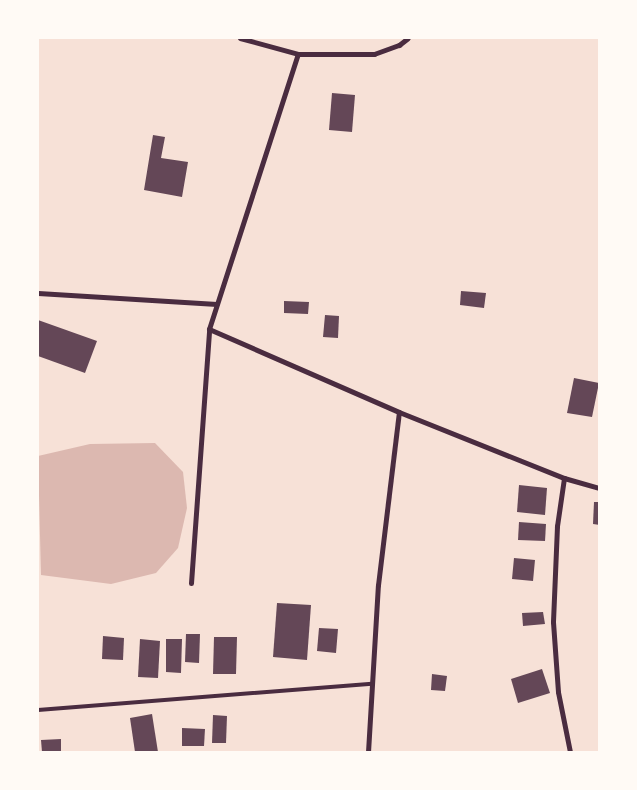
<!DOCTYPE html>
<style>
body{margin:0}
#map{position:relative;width:637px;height:790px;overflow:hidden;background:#f7e1d7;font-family:"Fira Sans Condensed",sans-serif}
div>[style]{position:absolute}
.water>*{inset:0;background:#dcb8b0}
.building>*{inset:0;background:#644757}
.service>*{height:4px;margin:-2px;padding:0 2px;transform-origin:2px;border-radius:2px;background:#4a2c40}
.minor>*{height:5px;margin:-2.5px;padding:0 2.5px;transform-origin:2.5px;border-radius:2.5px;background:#4a2c40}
span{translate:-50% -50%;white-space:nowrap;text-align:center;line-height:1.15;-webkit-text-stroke:5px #fffaf5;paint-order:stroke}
.frame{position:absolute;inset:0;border:39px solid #fffaf5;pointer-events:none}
</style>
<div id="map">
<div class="water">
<div style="clip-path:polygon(155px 443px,183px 472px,187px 508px,178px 548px,156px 573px,111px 584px,41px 575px,38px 456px,90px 444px)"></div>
</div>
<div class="building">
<div style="clip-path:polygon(332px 93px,355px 95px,352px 132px,329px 130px)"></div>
<div style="clip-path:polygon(153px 135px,165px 137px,161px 158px,188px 162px,182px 197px,144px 190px)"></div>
<div style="clip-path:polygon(461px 291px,486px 293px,484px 308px,460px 305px)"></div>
<div style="clip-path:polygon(284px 301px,309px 302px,308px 314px,284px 313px)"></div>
<div style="clip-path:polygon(325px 315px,339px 316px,338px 338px,323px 337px)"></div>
<div style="clip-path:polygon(38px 320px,97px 341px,85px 373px,38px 356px)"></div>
<div style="clip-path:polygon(574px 378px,599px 383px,592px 417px,567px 413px)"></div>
<div style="clip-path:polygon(519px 485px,547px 488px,545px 515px,517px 512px)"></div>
<div style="clip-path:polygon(594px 502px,600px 502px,600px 525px,593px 524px)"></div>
<div style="clip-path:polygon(519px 522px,546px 524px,545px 541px,518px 540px)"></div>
<div style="clip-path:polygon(514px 558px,535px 560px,533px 581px,512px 579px)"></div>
<div style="clip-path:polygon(277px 603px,311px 605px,307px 660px,273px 657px)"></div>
<div style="clip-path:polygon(543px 612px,545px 624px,523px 626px,522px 613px)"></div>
<div style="clip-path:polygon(319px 628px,338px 629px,336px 653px,317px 651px)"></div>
<div style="clip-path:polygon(186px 634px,200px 634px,199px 663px,185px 662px)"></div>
<div style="clip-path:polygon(103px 636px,124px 638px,123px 660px,102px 659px)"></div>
<div style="clip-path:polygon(214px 637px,237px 637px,236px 674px,213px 674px)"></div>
<div style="clip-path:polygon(140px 639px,160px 641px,158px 678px,138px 677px)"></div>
<div style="clip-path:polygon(166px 639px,182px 639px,181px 673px,166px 672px)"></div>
<div style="clip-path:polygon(542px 669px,550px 693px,518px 703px,511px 679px)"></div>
<div style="clip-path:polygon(432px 674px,447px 676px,445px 691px,431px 690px)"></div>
<div style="clip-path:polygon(152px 714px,158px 752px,135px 752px,130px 718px)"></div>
<div style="clip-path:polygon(213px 715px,227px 716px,226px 743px,212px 743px)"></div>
<div style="clip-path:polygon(182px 728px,205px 729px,204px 746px,182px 746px)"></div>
<div style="clip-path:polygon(61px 739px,61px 752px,42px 752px,41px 740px)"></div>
</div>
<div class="service">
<div style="left:38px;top:710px;width:335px;rotate:-4.5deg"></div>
</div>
<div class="minor">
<div style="left:240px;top:38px;width:60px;rotate:15.4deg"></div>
<div style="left:298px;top:54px;width:76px"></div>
<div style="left:374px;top:54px;width:27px;rotate:-20deg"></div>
<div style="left:399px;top:45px;width:11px;rotate:-38deg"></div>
<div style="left:38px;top:293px;width:179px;rotate:3.5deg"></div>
<div style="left:209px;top:329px;width:207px;rotate:23.6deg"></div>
<div style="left:399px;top:412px;width:178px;rotate:21.8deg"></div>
<div style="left:564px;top:478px;width:37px;rotate:16deg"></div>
<div style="left:564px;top:478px;width:49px;rotate:98.3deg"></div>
<div style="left:557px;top:526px;width:96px;rotate:92.4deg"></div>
<div style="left:553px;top:622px;width:70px;rotate:85.9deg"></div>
<div style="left:558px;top:692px;width:61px;rotate:78.7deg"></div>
<div style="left:191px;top:583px;width:255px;rotate:-85.9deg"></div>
<div style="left:209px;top:329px;width:289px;rotate:-72.1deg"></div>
<div style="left:368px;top:752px;width:167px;rotate:-86.6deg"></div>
<div style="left:378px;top:585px;width:174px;rotate:-83.1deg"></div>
</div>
<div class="frame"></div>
</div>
